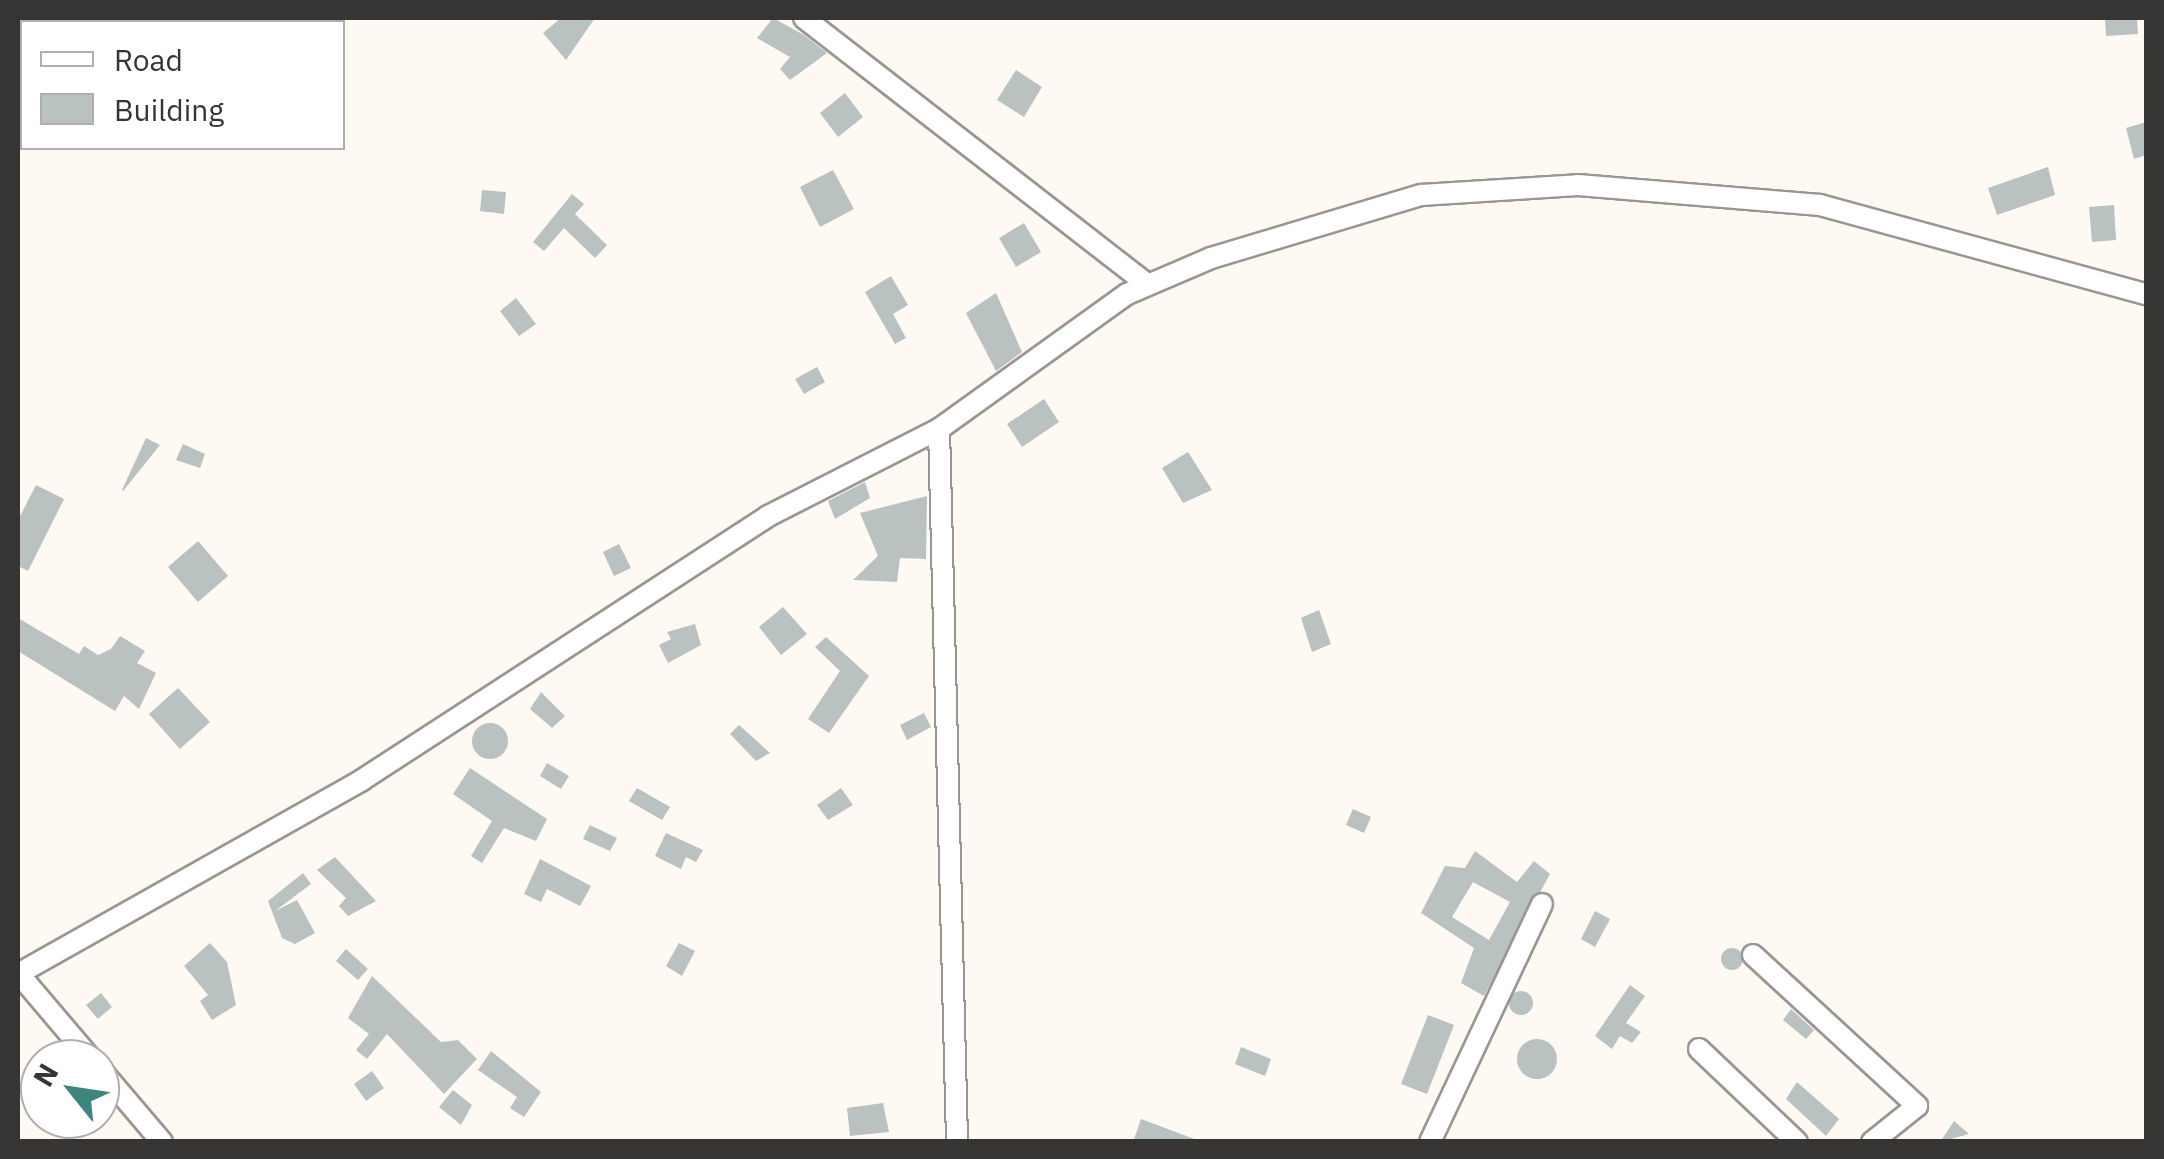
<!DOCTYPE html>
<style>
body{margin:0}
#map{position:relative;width:2164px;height:1159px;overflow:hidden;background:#fff9f3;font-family:"IBM Plex Sans",sans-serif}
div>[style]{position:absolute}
.building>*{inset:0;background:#b9c2c0}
.round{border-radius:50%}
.roads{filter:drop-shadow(2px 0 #9a9590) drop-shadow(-2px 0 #9a9590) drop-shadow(0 2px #9a9590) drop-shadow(0 -2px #9a9590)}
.minor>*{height:20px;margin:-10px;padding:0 10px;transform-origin:10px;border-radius:10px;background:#fff}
span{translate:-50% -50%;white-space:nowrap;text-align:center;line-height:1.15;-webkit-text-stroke:9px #fff;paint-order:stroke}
.frame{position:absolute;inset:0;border:20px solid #373533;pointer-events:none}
.legend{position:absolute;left:20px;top:20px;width:325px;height:130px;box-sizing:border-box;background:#fff;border:2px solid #afaead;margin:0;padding:12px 18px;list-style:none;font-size:30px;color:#373533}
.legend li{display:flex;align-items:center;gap:20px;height:50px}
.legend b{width:50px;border:2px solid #afaead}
.north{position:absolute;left:20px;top:1039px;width:100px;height:100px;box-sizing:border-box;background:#fff;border:2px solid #afaead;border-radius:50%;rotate:300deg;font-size:28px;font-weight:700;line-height:40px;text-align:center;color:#373533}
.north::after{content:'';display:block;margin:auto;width:35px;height:45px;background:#3e857e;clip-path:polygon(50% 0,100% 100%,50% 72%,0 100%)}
</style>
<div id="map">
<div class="building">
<div style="clip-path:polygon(561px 18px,595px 18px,566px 60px,543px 33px)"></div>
<div style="clip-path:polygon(773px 18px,804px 35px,827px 53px,790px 80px,780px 69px,790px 57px,757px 38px)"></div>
<div style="clip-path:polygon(2105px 18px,2137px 18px,2138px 34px,2106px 36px)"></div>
<div style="clip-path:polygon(1016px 70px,1042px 87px,1024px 117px,997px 100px)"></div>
<div style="clip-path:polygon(845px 93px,863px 117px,838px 137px,820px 113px)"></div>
<div style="clip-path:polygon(2146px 122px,2146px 155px,2134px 159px,2126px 128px)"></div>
<div style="clip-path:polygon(2048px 167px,2055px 195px,1997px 215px,1988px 188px)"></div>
<div style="clip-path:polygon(833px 170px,854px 209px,820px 227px,800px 187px)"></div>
<div style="clip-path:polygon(482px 190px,506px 192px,504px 214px,480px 211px)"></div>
<div style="clip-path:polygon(572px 194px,584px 204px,575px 214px,607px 245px,595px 258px,564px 228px,544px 251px,533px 242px)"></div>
<div style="clip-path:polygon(2114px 205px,2116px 240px,2092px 242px,2089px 207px)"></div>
<div style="clip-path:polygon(1024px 223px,1041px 252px,1016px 267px,999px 238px)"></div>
<div style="clip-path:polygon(891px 276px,908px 305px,893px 314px,906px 338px,895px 344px,865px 292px)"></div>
<div style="clip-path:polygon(996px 293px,1022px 352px,996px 371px,966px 313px)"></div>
<div style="clip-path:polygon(516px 298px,536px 324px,519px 336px,500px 311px)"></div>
<div style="clip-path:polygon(817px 367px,825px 382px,804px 394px,795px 379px)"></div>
<div style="clip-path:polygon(1044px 399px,1059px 422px,1022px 447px,1007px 424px)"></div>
<div style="clip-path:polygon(146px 438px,160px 445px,123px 491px,122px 490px)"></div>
<div style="clip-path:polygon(183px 444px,205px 454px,200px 468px,176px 460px)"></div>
<div style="clip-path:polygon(1188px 452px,1212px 490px,1183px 503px,1162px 468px)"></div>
<div style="clip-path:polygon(865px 482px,870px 498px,835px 519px,828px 501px)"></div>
<div style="clip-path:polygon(36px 485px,64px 499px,28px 571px,18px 566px,18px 520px)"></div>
<div style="clip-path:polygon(927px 496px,926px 559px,900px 558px,897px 582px,853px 580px,878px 556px,860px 513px)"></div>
<div style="clip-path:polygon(198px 541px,228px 576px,198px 602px,168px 567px)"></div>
<div style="clip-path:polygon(619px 544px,631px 568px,614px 576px,603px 552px)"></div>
<div style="clip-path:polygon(783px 607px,807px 634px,781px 655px,759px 627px)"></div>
<div style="clip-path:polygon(1319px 610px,1331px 644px,1312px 652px,1301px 618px)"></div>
<div style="clip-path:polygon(18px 618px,79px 654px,84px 646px,98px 655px,111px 649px,120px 636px,145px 651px,137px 663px,156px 673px,139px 709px,124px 696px,115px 711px,18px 651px)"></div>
<div style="clip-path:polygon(695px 624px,701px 645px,668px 663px,659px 645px,671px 639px,667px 632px)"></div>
<div style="clip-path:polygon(826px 637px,869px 676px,829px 733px,808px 719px,840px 671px,815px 647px)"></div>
<div style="clip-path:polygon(178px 688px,210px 722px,180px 749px,149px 714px)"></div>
<div style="clip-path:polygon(541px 692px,565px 716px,552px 728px,530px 709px)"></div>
<div style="clip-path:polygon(924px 713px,931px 727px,907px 740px,900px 725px)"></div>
<div class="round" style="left:472px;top:723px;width:36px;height:36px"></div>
<div style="clip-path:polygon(739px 725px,770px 753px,756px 761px,730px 734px)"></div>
<div style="clip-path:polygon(547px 763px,569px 776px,561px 789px,540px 776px)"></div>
<div style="clip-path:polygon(470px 768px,547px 819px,536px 841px,504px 828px,482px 863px,471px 856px,492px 821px,453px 794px)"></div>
<div style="clip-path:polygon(637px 788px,670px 807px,662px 820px,629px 801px)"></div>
<div style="clip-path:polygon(841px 788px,853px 805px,828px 820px,817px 805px)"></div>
<div style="clip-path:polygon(1353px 809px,1371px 817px,1364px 833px,1346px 825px)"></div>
<div style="clip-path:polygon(590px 825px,617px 838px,610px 851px,583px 839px)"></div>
<div style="clip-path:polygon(666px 833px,703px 850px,696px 862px,686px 857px,681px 869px,655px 856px)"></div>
<div style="clip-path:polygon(evenodd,1475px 851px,1517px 882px,1534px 861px,1550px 874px,1484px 996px,1461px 983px,1474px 948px,1421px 913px,1445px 866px,1465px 868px,1475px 851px,1473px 882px,1510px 902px,1489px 940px,1452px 917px,1473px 882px)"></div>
<div style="clip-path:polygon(335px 857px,376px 901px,348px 916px,339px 906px,346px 898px,317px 870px)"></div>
<div style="clip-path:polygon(540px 859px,591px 886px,580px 906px,547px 889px,541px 902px,524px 894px)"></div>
<div style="clip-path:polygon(303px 873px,311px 884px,275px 911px,297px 900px,315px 933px,295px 944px,282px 938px,268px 901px)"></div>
<div style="clip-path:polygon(1595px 911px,1610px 919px,1595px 947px,1581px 939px)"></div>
<div style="clip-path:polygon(210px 943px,227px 962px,236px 1005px,212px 1020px,200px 1001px,208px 995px,184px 966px)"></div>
<div style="clip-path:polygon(679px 943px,695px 951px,682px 976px,666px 966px)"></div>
<div class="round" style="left:1721px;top:948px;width:22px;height:22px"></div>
<div style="clip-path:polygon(346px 949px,368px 969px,358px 980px,336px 961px)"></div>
<div style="clip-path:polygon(372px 976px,441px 1042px,458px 1040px,477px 1059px,444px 1094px,387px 1034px,367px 1059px,356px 1050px,369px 1034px,348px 1018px)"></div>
<div style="clip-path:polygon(1630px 985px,1645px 996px,1626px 1023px,1641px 1032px,1632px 1043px,1620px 1036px,1612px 1049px,1595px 1036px)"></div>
<div class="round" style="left:1509px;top:991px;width:24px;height:24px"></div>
<div style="clip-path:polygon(101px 993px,112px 1007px,98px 1019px,86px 1005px)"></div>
<div style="clip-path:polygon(1791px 1009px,1814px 1030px,1806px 1039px,1783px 1020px)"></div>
<div style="clip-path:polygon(1428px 1015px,1454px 1025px,1427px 1094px,1401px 1084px)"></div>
<div class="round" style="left:1517px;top:1039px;width:40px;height:40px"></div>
<div style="clip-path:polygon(1241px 1047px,1271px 1059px,1265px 1076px,1235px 1064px)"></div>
<div style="clip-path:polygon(491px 1051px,541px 1092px,524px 1117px,510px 1108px,517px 1097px,478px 1070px)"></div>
<div style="clip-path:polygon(372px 1071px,384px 1088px,366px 1101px,354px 1084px)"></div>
<div style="clip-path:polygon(1797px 1082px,1839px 1119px,1826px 1136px,1786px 1099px)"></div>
<div style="clip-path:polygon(453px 1090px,472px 1105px,461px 1125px,439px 1107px)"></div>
<div style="clip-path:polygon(883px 1103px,889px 1132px,850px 1136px,847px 1108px)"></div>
<div style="clip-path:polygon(1141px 1119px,1197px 1140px,1196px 1142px,1133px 1142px)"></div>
<div style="clip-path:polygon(1954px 1121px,1969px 1134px,1940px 1142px)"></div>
</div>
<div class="roads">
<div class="minor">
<div style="left:804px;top:18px;width:434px;rotate:37.8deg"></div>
<div style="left:939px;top:429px;width:713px;rotate:88.55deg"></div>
<div style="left:1753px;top:955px;width:223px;rotate:42.6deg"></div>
<div style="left:1917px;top:1106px;width:58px;rotate:141.3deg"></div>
<div style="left:18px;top:973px;width:113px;rotate:49.7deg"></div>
<div style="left:18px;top:974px;width:395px;rotate:-29.4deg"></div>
<div style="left:362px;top:780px;width:484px;rotate:-33deg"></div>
<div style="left:768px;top:516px;width:192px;rotate:-27deg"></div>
<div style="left:939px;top:429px;width:231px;rotate:-35.7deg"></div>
<div style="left:1127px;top:294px;width:91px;rotate:-23.2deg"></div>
<div style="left:1211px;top:258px;width:219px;rotate:-16.7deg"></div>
<div style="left:1421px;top:195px;width:157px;rotate:-3.6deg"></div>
<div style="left:1578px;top:185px;width:243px;rotate:4.7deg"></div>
<div style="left:1820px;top:205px;width:338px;rotate:15.3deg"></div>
<div style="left:1699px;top:1049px;width:135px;rotate:43.5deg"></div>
<div style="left:100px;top:1069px;width:96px;rotate:49.7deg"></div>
<div style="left:1430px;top:1142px;width:263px;rotate:-64.8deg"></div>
</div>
</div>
<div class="frame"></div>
<ul class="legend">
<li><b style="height:12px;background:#fff"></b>Road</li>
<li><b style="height:28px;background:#b9c2c0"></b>Building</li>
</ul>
<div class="north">N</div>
</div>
